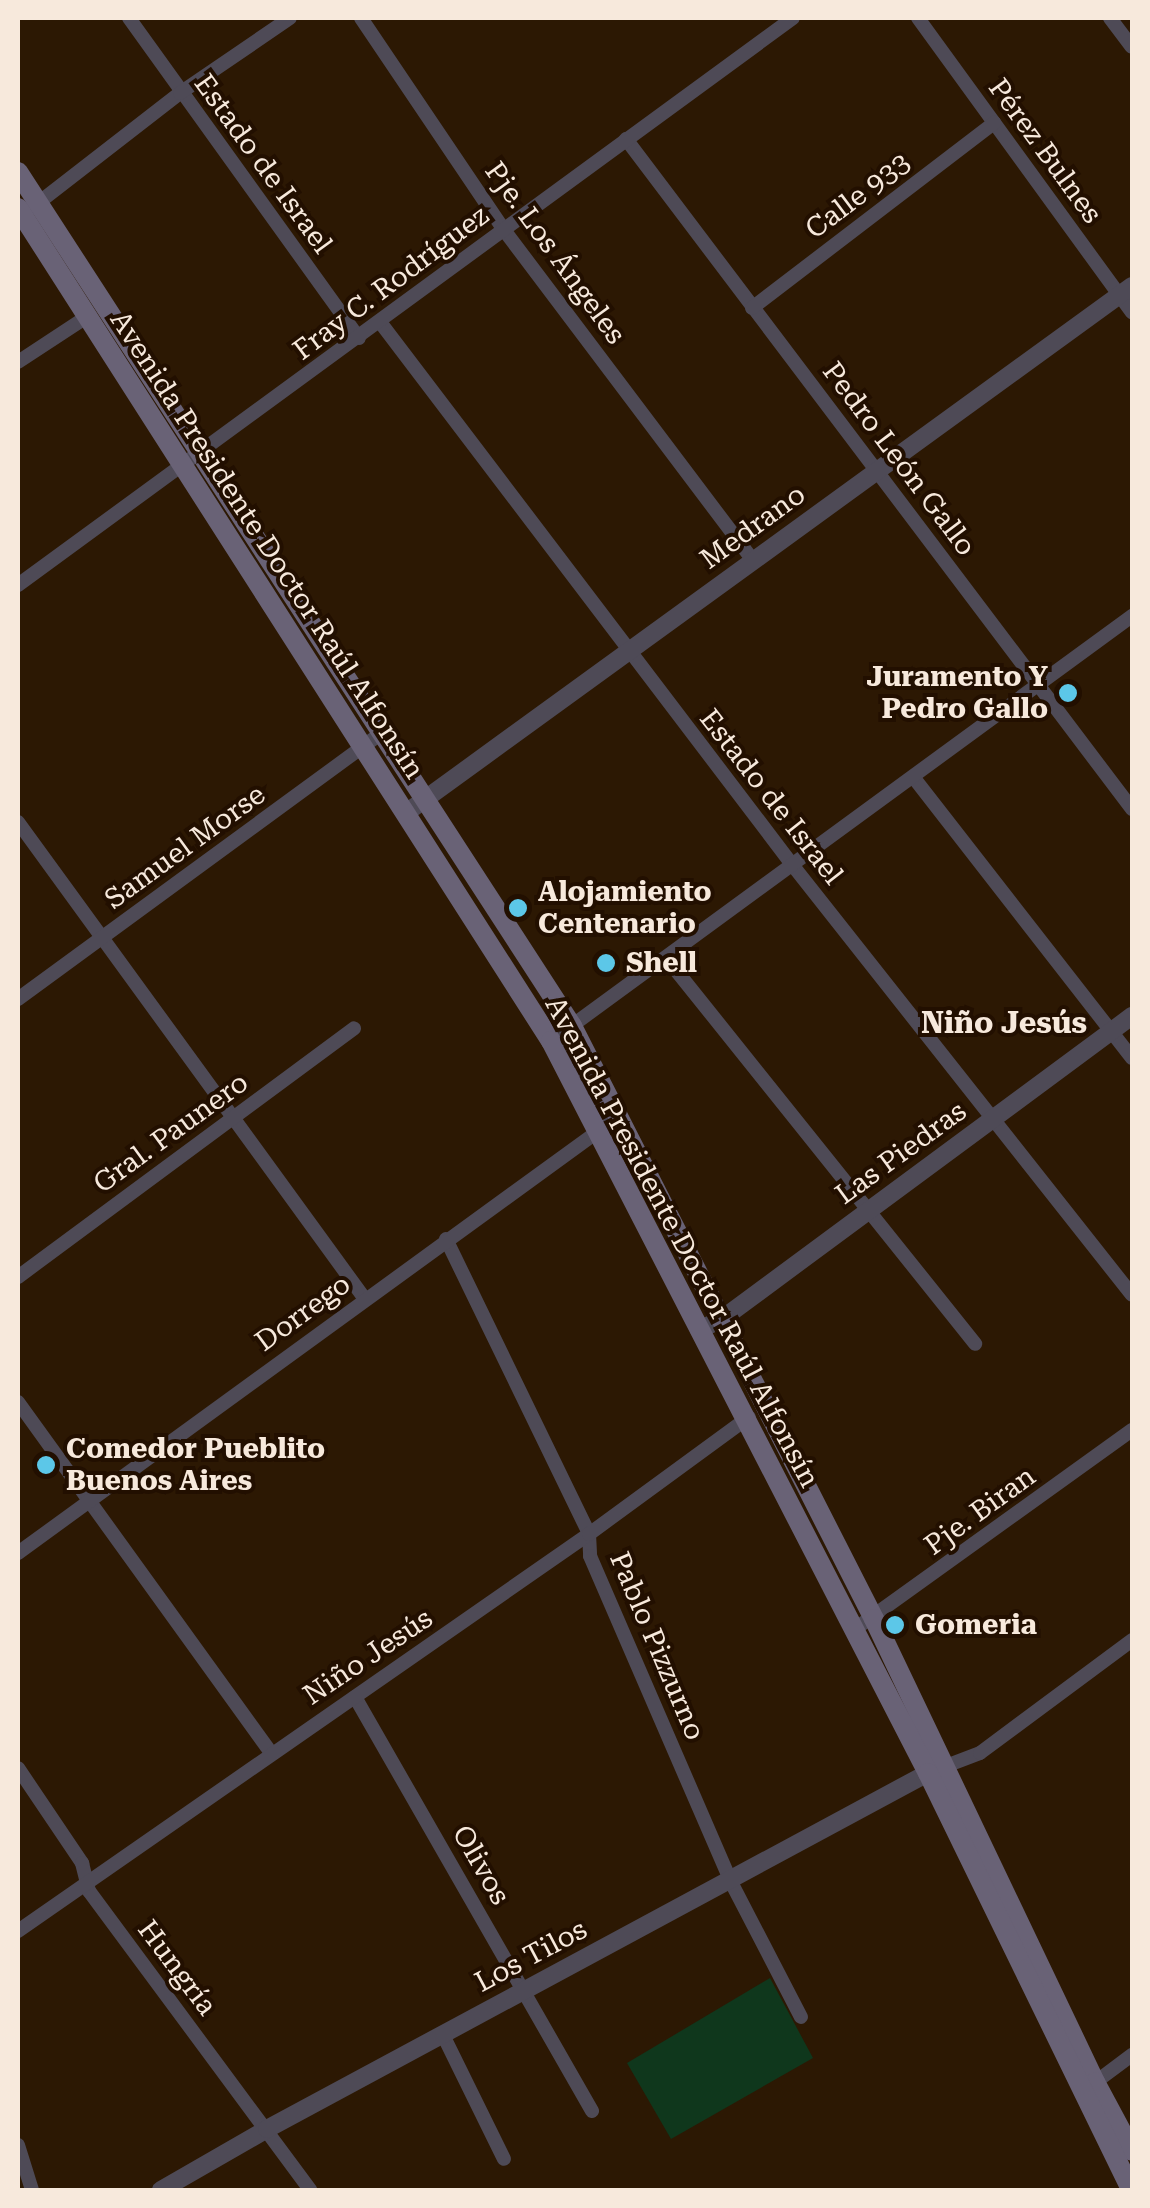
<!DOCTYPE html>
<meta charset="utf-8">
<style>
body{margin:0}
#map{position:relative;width:1150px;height:2208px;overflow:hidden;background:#2c1803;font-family:"Roboto Serif",serif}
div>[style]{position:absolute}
.green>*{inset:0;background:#0f371c}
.minor>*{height:14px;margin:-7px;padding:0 7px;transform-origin:7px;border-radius:7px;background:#4e4a56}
.tertiary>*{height:18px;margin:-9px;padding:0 9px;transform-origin:9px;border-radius:9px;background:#4e4a56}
.secondary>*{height:20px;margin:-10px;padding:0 10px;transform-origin:10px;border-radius:10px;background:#696276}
.dots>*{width:28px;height:28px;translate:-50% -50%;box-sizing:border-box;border:5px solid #220f00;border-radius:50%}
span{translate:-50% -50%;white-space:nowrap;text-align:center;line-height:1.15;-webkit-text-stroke:8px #220f00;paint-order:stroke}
.street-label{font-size:28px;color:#f7e9dc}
.poi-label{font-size:28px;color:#f7e9dc;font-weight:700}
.right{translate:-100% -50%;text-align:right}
.left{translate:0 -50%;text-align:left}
.neighbourhood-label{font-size:30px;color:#f7e9dc;font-weight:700}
.frame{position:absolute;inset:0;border:20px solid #f7e9dc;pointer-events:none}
</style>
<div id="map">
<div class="green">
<div style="clip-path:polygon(770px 1978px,813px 2058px,671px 2139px,627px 2063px)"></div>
</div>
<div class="minor">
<div style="left:129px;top:18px;width:394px;rotate:54.3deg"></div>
<div style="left:361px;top:18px;width:256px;rotate:56deg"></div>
<div style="left:504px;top:230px;width:413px;rotate:53deg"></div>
<div style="left:918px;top:18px;width:364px;rotate:54deg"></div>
<div style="left:1110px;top:18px;width:36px;rotate:53deg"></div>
<div style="left:626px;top:139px;width:840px;rotate:52.94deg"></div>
<div style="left:33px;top:207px;width:186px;rotate:-37.8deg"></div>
<div style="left:180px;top:93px;width:133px;rotate:-34.3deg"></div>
<div style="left:752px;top:308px;width:305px;rotate:-37.4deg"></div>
<div style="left:380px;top:322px;width:684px;rotate:52.78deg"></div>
<div style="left:794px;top:867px;width:545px;rotate:51.7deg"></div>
<div style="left:18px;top:362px;width:84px;rotate:-33.3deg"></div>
<div style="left:18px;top:585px;width:960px;rotate:-36.19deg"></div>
<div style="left:914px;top:778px;width:355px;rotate:52.1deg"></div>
<div style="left:18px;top:822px;width:590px;rotate:53.97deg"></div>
<div style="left:667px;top:959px;width:493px;rotate:51.3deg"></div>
<div style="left:18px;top:999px;width:450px;rotate:-36.2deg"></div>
<div style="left:551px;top:1041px;width:720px;rotate:-36.19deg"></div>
<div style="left:446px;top:1239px;width:328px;rotate:64.1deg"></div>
<div style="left:589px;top:1534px;width:22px;rotate:87deg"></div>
<div style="left:590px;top:1556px;width:355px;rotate:66.6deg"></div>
<div style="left:731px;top:1882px;width:152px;rotate:62.6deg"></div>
<div style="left:18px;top:1277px;width:418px;rotate:-36.5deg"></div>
<div style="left:18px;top:1402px;width:433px;rotate:54.2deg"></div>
<div style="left:18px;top:1553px;width:743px;rotate:-36.02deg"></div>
<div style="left:855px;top:1629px;width:341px;rotate:-35.7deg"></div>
<div style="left:355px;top:1697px;width:477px;rotate:60.2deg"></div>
<div style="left:18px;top:1768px;width:115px;rotate:56deg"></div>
<div style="left:82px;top:1863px;width:29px;rotate:76deg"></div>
<div style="left:89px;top:1891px;width:372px;rotate:53.5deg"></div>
<div style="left:938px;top:1769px;width:45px;rotate:-20.9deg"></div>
<div style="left:980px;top:1753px;width:189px;rotate:-36.6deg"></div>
<div style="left:18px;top:1931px;width:695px;rotate:-34.81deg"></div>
<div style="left:589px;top:1534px;width:198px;rotate:-36.2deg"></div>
<div style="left:443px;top:2035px;width:138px;rotate:63.8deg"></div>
<div style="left:1089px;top:2087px;width:54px;rotate:-36.7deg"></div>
<div style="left:18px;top:2145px;width:47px;rotate:72.7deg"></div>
</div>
<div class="tertiary">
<div style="left:406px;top:813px;width:897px;rotate:-35.98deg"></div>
<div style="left:699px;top:1330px;width:25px;rotate:-26deg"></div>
<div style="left:722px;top:1319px;width:510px;rotate:-36.47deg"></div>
<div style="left:161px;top:2190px;width:122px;rotate:-29.9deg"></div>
<div style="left:267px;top:2129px;width:751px;rotate:-28.31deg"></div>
</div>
<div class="secondary">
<div style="left:18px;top:172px;width:1018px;rotate:57.03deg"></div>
<div style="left:572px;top:1026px;width:665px;rotate:63.01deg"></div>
<div style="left:874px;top:1619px;width:513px;rotate:64.48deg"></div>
<div style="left:1095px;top:2082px;width:78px;rotate:61.8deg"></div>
<div style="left:18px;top:208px;width:989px;rotate:57.39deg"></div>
<div style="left:551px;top:1041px;width:823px;rotate:62.75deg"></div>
<div style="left:928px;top:1773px;width:464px;rotate:64deg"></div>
</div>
<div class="dots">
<div style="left:1068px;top:693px;background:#5cc7e8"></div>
<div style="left:518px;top:908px;background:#5cc7e8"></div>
<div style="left:606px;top:963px;background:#5cc7e8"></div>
<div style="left:46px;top:1465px;background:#5cc7e8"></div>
<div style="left:895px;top:1625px;background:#5cc7e8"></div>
</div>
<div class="street-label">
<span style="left:1045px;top:151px;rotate:54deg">Pérez Bulnes</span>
<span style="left:263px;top:164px;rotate:54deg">Estado de Israel</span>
<span style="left:858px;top:196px;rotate:-37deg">Calle 933</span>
<span style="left:555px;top:253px;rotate:54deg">Pje. Los Ángeles</span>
<span style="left:391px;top:283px;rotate:-37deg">Fray C. Rodríguez</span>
<span style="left:899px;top:459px;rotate:53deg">Pedro León Gallo</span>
<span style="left:753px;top:527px;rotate:-36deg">Medrano</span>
<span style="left:267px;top:545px;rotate:57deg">Avenida Presidente Doctor Raúl Alfonsín</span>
<span style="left:771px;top:797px;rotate:52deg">Estado de Israel</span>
<span style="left:185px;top:847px;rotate:-36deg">Samuel Morse</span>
<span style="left:171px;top:1133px;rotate:-36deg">Gral. Paunero</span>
<span style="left:901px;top:1153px;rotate:-36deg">Las Piedras</span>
<span style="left:682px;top:1242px;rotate:62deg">Avenida Presidente Doctor Raúl Alfonsín</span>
<span style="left:303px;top:1313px;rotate:-36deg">Dorrego</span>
<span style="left:980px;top:1511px;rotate:-36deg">Pje. Biran</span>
<span style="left:657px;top:1646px;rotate:67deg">Pablo Pizzurno</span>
<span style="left:368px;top:1657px;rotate:-34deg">Niño Jesús</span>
<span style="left:481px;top:1865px;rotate:60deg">Olivos</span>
<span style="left:531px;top:1956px;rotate:-28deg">Los Tilos</span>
<span style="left:177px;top:1968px;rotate:53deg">Hungría</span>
</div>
<div class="poi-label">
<span class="right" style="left:1048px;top:693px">Juramento Y<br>Pedro Gallo</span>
<span class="left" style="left:538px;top:908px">Alojamiento<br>Centenario</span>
<span class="left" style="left:626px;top:963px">Shell</span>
<span class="left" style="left:66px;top:1465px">Comedor Pueblito<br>Buenos Aires</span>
<span class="left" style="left:915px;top:1625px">Gomeria</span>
</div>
<div class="neighbourhood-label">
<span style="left:1004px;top:1023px">Niño Jesús</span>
</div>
<div class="frame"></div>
</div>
